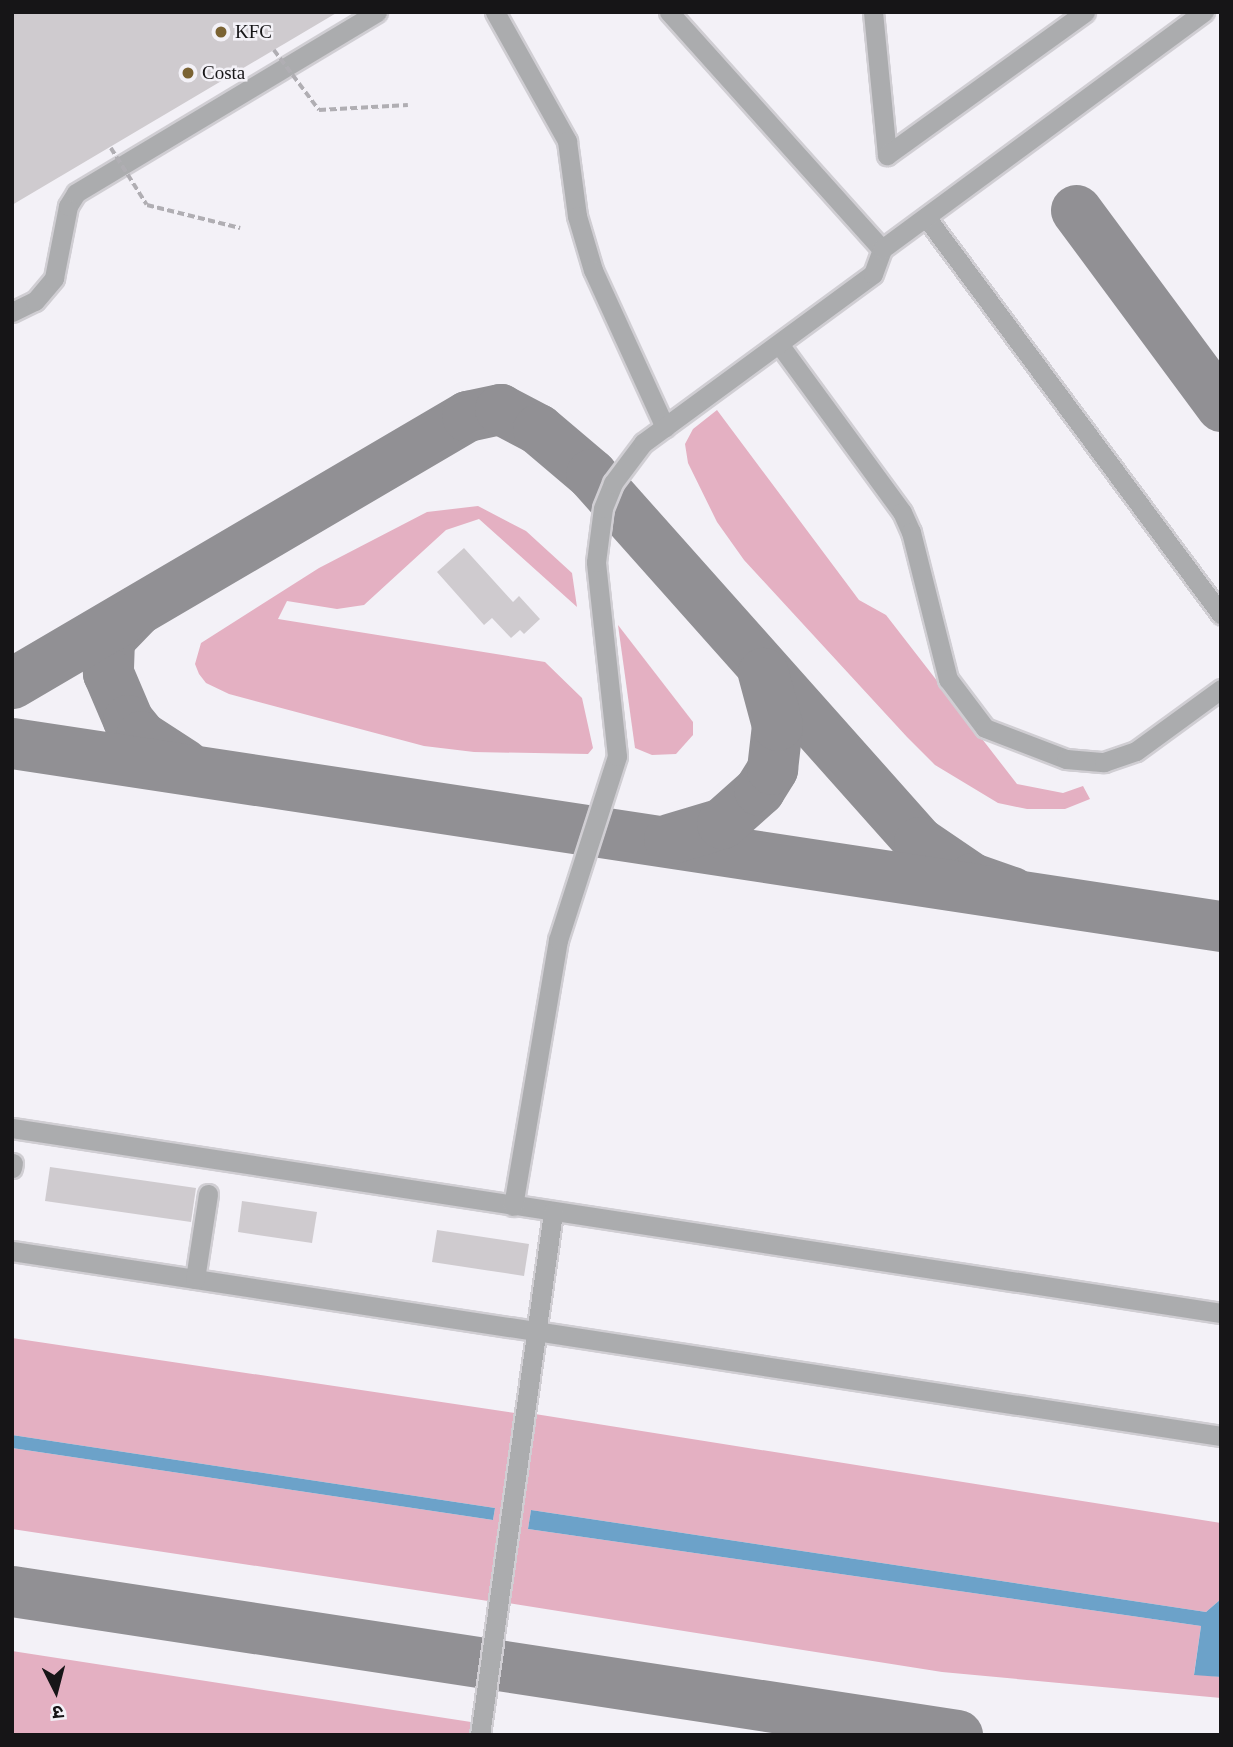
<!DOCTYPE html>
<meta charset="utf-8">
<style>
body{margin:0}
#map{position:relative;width:1233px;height:1747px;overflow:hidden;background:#f3f1f7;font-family:"Times New Roman","Noto Sans Devanagari",serif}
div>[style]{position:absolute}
.green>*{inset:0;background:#e4b0c2}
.water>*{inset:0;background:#6ca2c9}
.taxiway>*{height:51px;margin:-25.5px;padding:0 25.5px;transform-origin:25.5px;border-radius:25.5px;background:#919094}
.building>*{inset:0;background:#cfcbcf}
.roads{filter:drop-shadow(2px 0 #d0ced3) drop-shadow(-2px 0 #d0ced3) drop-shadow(0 2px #d0ced3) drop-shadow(0 -2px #d0ced3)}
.minor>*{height:19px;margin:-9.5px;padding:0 9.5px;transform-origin:9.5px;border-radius:9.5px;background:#abacae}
.path-bridge>*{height:3.5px;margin-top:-1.75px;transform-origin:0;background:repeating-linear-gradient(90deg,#b0aeb3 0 7px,transparent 0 10.5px)}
.dots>*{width:19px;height:19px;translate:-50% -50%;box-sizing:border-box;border:4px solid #f3f1f7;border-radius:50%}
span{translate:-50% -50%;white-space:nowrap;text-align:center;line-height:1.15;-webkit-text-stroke:5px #f3f1f7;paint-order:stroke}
.poi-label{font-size:19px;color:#161517}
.left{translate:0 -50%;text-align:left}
.frame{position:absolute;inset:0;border:14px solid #161517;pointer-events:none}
.north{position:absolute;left:21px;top:1656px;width:70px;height:70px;-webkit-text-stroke:5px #f3f1f7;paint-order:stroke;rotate:174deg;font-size:19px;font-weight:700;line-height:28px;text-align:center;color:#161517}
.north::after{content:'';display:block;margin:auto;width:24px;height:32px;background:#161517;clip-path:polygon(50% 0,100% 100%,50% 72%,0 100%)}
</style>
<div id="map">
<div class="green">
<div style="clip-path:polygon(717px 410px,859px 600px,886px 615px,1017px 784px,1063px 793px,1083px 786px,1090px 799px,1065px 809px,1027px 809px,998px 803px,935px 765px,907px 737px,744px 560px,717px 522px,688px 463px,685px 444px,693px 429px)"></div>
<div style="clip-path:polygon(478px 506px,526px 531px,572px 573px,577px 607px,479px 519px,446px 530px,364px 605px,337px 609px,287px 601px,278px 619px,545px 662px,582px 698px,593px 748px,588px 754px,474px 752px,424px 746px,229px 694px,206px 683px,199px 674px,195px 664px,201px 643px,319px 568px,427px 512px)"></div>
<div style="clip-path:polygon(618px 625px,693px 722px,693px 735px,676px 754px,652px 755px,635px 748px)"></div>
<div style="clip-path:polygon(12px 1338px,515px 1413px,488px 1601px,12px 1529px,12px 1448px,493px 1520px,495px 1508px,12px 1435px)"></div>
<div style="clip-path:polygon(535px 1414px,1221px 1523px,1221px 1599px,1206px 1612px,531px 1510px,528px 1529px,1201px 1626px,1194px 1674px,1221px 1677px,1221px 1698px,942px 1672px,508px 1603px)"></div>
<div style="clip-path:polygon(12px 1651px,471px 1722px,469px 1735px,12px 1735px)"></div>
</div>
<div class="water">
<div style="clip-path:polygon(12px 1435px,495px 1508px,493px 1520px,12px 1448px)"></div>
<div style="clip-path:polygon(531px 1510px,1206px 1612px,1221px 1599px,1221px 1677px,1194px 1675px,1201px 1626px,528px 1529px)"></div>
</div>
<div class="taxiway">
<div style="left:1076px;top:210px;width:244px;rotate:53.5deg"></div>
<div style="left:136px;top:611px;width:39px;rotate:134deg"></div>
<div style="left:109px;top:639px;width:34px;rotate:92deg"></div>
<div style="left:108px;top:673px;width:51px;rotate:66.9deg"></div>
<div style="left:128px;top:720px;width:21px;rotate:51deg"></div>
<div style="left:141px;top:736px;width:51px;rotate:33.1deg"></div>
<div style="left:12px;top:683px;width:528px;rotate:-30.4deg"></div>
<div style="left:467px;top:416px;width:34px;rotate:-12deg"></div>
<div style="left:500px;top:409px;width:43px;rotate:27.8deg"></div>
<div style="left:538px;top:429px;width:70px;rotate:40.3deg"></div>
<div style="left:591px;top:474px;width:493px;rotate:48.3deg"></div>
<div style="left:919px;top:842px;width:64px;rotate:34.2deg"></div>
<div style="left:972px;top:878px;width:42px;rotate:19.3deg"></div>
<div style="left:12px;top:743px;width:1223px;rotate:8.61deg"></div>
<div style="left:669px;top:839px;width:55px;rotate:-16.8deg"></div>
<div style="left:722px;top:823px;width:50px;rotate:-41.7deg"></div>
<div style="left:759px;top:790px;width:25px;rotate:-58deg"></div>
<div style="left:772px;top:769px;width:44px;rotate:-83.5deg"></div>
<div style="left:777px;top:725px;width:54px;rotate:-105.1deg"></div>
<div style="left:12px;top:1591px;width:956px;rotate:8.66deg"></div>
</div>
<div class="building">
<div style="clip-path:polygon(12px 12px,338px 12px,12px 205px)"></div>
<div style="clip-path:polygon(464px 548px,513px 602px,519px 596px,540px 619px,524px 634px,520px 630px,511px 638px,492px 618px,484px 625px,437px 572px)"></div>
<div style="clip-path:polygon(50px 1167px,196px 1188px,191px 1222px,45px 1201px)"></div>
<div style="clip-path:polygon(242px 1201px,317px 1212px,312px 1243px,238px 1232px)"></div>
<div style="clip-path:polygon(437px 1230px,529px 1244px,524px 1276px,432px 1262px)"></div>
</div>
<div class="roads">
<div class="minor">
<div style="left:495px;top:12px;width:148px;rotate:60.8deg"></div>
<div style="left:567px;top:141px;width:76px;rotate:82.4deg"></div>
<div style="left:577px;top:216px;width:56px;rotate:73.5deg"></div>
<div style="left:593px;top:270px;width:173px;rotate:65.4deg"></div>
<div style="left:669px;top:12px;width:319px;rotate:48.1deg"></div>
<div style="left:873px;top:12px;width:144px;rotate:84.4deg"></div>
<div style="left:887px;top:155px;width:244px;rotate:-35.8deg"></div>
<div style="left:926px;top:217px;width:495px;rotate:53.4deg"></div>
<div style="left:12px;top:312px;width:25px;rotate:-26deg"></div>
<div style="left:35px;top:301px;width:30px;rotate:-50deg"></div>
<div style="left:54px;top:278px;width:73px;rotate:-79deg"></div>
<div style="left:68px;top:206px;width:15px;rotate:-58deg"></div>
<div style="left:76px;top:193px;width:351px;rotate:-31deg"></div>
<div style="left:779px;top:344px;width:208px;rotate:53.8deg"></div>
<div style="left:902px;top:512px;width:22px;rotate:66deg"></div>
<div style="left:911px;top:532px;width:152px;rotate:75.9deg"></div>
<div style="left:948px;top:679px;width:61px;rotate:52.9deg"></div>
<div style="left:985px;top:728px;width:87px;rotate:20.9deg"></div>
<div style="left:1066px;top:759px;width:38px;rotate:5deg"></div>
<div style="left:1104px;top:762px;width:34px;rotate:-19deg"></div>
<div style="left:1136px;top:751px;width:105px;rotate:-36.1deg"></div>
<div style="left:12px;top:1128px;width:1223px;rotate:8.7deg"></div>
<div style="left:12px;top:1168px;width:5px;rotate:-79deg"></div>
<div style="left:513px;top:1206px;width:270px;rotate:-80.4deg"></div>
<div style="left:558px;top:940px;width:193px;rotate:-72.2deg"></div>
<div style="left:617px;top:756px;width:195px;rotate:-96.2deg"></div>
<div style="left:596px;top:562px;width:54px;rotate:-82.6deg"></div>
<div style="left:603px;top:508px;width:27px;rotate:-68deg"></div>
<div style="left:613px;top:483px;width:50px;rotate:-53.1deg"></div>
<div style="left:643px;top:443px;width:285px;rotate:-36.3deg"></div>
<div style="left:873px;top:274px;width:27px;rotate:-70deg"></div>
<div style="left:882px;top:249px;width:400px;rotate:-36.4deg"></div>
<div style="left:12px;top:1251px;width:1223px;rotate:8.7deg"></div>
<div style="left:195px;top:1279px;width:86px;rotate:-81.3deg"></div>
<div style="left:480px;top:1735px;width:528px;rotate:-82.05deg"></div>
</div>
</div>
<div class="path-bridge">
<div style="left:274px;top:50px;width:75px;rotate:53.1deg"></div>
<div style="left:319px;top:110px;width:89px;rotate:-3.2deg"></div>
<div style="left:111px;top:148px;width:67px;rotate:57.7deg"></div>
<div style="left:147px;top:205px;width:96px;rotate:13.9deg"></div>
</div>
<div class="dots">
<div style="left:221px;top:32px;background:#7b6333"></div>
<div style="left:188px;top:73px;background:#7b6333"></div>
</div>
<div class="poi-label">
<span class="left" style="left:235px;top:32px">KFC</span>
<span class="left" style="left:202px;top:73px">Costa</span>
</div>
<div class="frame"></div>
<div class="north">उ</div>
</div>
